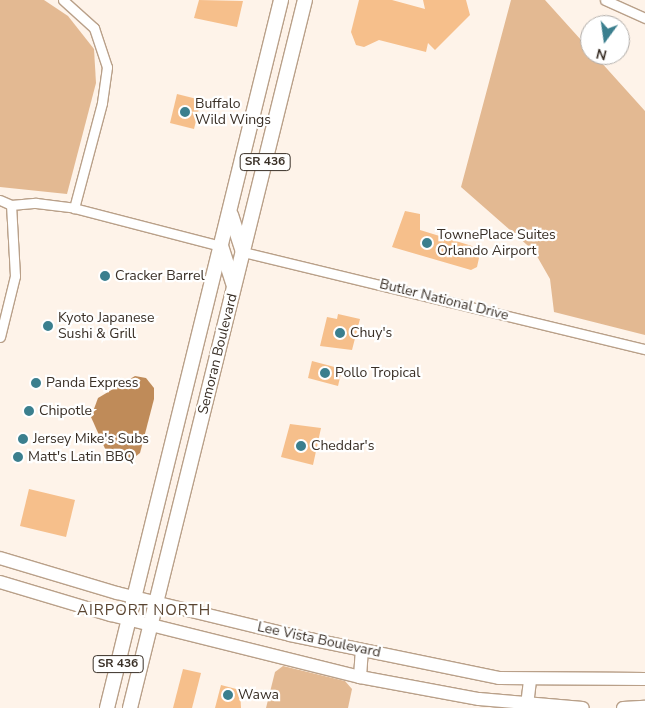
<!DOCTYPE html>
<style>
body{margin:0}
#map{position:relative;width:645px;height:708px;overflow:hidden;background:#fef3e9;font-family:"Nunito Sans",sans-serif}
div>[style]{position:absolute}
.green>*{inset:0;background:#e3b992}
.water>*{inset:0;background:#bf8b59}
.building>*{inset:0;background:#f6bf8b}
.roads{filter:drop-shadow(1px 0 #b9a089) drop-shadow(-1px 0 #b9a089) drop-shadow(0 1px #b9a089) drop-shadow(0 -1px #b9a089)}
.street>*{height:9px;margin:-4.5px;padding:0 4.5px;transform-origin:4.5px;border-radius:4.5px;background:#fff}
.secondary>*{height:12px;margin:-6px;padding:0 6px;transform-origin:6px;border-radius:6px;background:#fff}
.primary>*{height:14px;margin:-7px;padding:0 7px;transform-origin:7px;border-radius:7px;background:#fff}
.dots>*{width:14px;height:14px;translate:-50% -50%;box-sizing:border-box;border:2px solid #fff;border-radius:50%}
span{translate:-50% -50%;white-space:nowrap;text-align:center;line-height:1.15;-webkit-text-stroke:4.5px #fff;paint-order:stroke}
.shield-label span{padding:1px 4px;background:#fff;border:1px solid;border-radius:4px;-webkit-text-stroke-width:0}
.shield-label{font-size:12px;color:#392f26;font-weight:700}
.poi-label{font-size:14px;color:#392f26}
.left{translate:0 -50%;text-align:left}
.street-label{font-size:14px;color:#392f26}
.neighbourhood-label{font-size:15px;color:#5a4430;letter-spacing:1px}
.north{position:absolute;left:580px;top:15px;width:50px;height:50px;box-sizing:border-box;background:#fff;border:1px solid #b0aca8;border-radius:50%;rotate:194deg;font-size:14px;font-weight:700;line-height:20px;text-align:center;color:#392f26}
.north::after{content:'';display:block;margin:auto;width:18px;height:22px;background:#3b7f8e;clip-path:polygon(50% 0,100% 100%,50% 72%,0 100%)}
</style>
<div id="map">
<div class="green">
<div style="clip-path:polygon(0 0,44px 0,68px 16px,94px 49px,96px 83px,67px 194px,0 187px)"></div>
<div style="clip-path:polygon(511px 0,545px 0,645px 111px,645px 335px,554px 312px,550px 279px,534px 251px,461px 187px)"></div>
<div style="clip-path:polygon(283px 666px,345px 681px,352px 689px,348px 708px,266px 708px,275px 672px)"></div>
</div>
<div class="water">
<div style="clip-path:polygon(135px 376px,146px 378px,154px 388px,154px 399px,140px 453px,131px 460px,107px 453px,91px 417px,98px 398px)"></div>
</div>
<div class="building">
<div style="clip-path:polygon(199px 0,243px 1px,237px 27px,194px 18px)"></div>
<div style="clip-path:polygon(359px 0,392px 0,425px 9px,423px 0,466px 0,470px 15px,435px 50px,428px 43px,426px 52px,379px 40px,364px 47px,356px 45px,351px 32px)"></div>
<div style="clip-path:polygon(177px 94px,201px 100px,194px 129px,170px 123px)"></div>
<div style="clip-path:polygon(405px 211px,420px 214px,420px 230px,472px 246px,479px 258px,477px 267px,471px 270px,392px 247px)"></div>
<div style="clip-path:polygon(338px 314px,360px 319px,352px 350px,320px 346px,327px 317px,337px 319px)"></div>
<div style="clip-path:polygon(312px 361px,342px 369px,338px 386px,308px 378px)"></div>
<div style="clip-path:polygon(290px 424px,321px 428px,313px 465px,281px 457px)"></div>
<div style="clip-path:polygon(29px 489px,75px 500px,66px 537px,20px 526px)"></div>
<div style="clip-path:polygon(183px 669px,201px 673px,192px 708px,173px 708px)"></div>
<div style="clip-path:polygon(221px 685px,240px 690px,241px 708px,215px 708px)"></div>
</div>
<div class="roads">
<div class="street">
<div style="left:63px;top:0;width:42px;rotate:42.1deg"></div>
<div style="left:94px;top:28px;width:41px;rotate:71.6deg"></div>
<div style="left:107px;top:67px;width:36px;rotate:98deg"></div>
<div style="left:102px;top:103px;width:109px;rotate:104.9deg"></div>
<div style="left:605px;top:0;width:44px;rotate:24.2deg"></div>
<div style="left:0;top:200px;width:12px;rotate:24deg"></div>
<div style="left:11px;top:205px;width:25px;rotate:-5deg"></div>
<div style="left:36px;top:203px;width:38px;rotate:7deg"></div>
<div style="left:74px;top:208px;width:152px;rotate:14.5deg"></div>
<div style="left:243px;top:252px;width:414px;rotate:13.6deg"></div>
<div style="left:0;top:337px;width:63px;rotate:-76.2deg"></div>
<div style="left:15px;top:276px;width:71px;rotate:-93.2deg"></div>
</div>
<div class="secondary">
<div style="left:0;top:558px;width:122px;rotate:16.7deg"></div>
<div style="left:117px;top:593px;width:178px;rotate:13.6deg"></div>
<div style="left:290px;top:635px;width:213px;rotate:11.6deg"></div>
<div style="left:499px;top:678px;width:146px;rotate:0.4deg"></div>
<div style="left:0;top:582px;width:116px;rotate:16.6deg"></div>
<div style="left:111px;top:615px;width:257px;rotate:14deg"></div>
<div style="left:360px;top:677px;width:121px;rotate:10.5deg"></div>
<div style="left:479px;top:699px;width:104px;rotate:4.9deg"></div>
<div style="left:360px;top:677px;width:26px;rotate:-86deg"></div>
<div style="left:527px;top:705px;width:26px;rotate:-83deg"></div>
<div style="left:623px;top:708px;width:22px;rotate:-3deg"></div>
</div>
<div class="primary">
<div style="left:231px;top:215px;width:39px;rotate:72deg"></div>
<div style="left:221px;top:246px;width:40px;rotate:72deg"></div>
<div style="left:107px;top:708px;width:729px;rotate:-76.19deg"></div>
<div style="left:130px;top:708px;width:729px;rotate:-76.12deg"></div>
</div>
</div>
<div class="dots">
<div style="left:185px;top:112px;background:#3b7f8e"></div>
<div style="left:427px;top:243px;background:#3b7f8e"></div>
<div style="left:105px;top:276px;background:#3b7f8e"></div>
<div style="left:48px;top:326px;background:#3b7f8e"></div>
<div style="left:340px;top:333px;background:#3b7f8e"></div>
<div style="left:325px;top:373px;background:#3b7f8e"></div>
<div style="left:36px;top:383px;background:#3b7f8e"></div>
<div style="left:29px;top:411px;background:#3b7f8e"></div>
<div style="left:23px;top:439px;background:#3b7f8e"></div>
<div style="left:301px;top:446px;background:#3b7f8e"></div>
<div style="left:18px;top:457px;background:#3b7f8e"></div>
<div style="left:228px;top:695px;background:#3b7f8e"></div>
</div>
<div class="shield-label">
<span style="left:265px;top:162px">SR 436</span>
<span style="left:118px;top:664px">SR 436</span>
</div>
<div class="poi-label">
<span class="left" style="left:195px;top:112px">Buffalo<br>Wild Wings</span>
<span class="left" style="left:437px;top:243px">TownePlace Suites<br>Orlando Airport</span>
<span class="left" style="left:115px;top:276px">Cracker Barrel</span>
<span class="left" style="left:58px;top:326px">Kyoto Japanese<br>Sushi &amp; Grill</span>
<span class="left" style="left:350px;top:333px">Chuy's</span>
<span class="left" style="left:335px;top:373px">Pollo Tropical</span>
<span class="left" style="left:46px;top:383px">Panda Express</span>
<span class="left" style="left:39px;top:411px">Chipotle</span>
<span class="left" style="left:33px;top:439px">Jersey Mike's Subs</span>
<span class="left" style="left:311px;top:446px">Cheddar's</span>
<span class="left" style="left:28px;top:457px">Matt's Latin BBQ</span>
<span class="left" style="left:238px;top:695px">Wawa</span>
</div>
<div class="street-label">
<span style="left:444px;top:300px;rotate:14deg">Butler National Drive</span>
<span style="left:218px;top:354px;rotate:-76deg">Semoran Boulevard</span>
<span style="left:319px;top:640px;rotate:12deg">Lee Vista Boulevard</span>
</div>
<div class="neighbourhood-label">
<span style="left:144px;top:611px">AIRPORT NORTH</span>
</div>
<div class="north">N</div>
</div>
